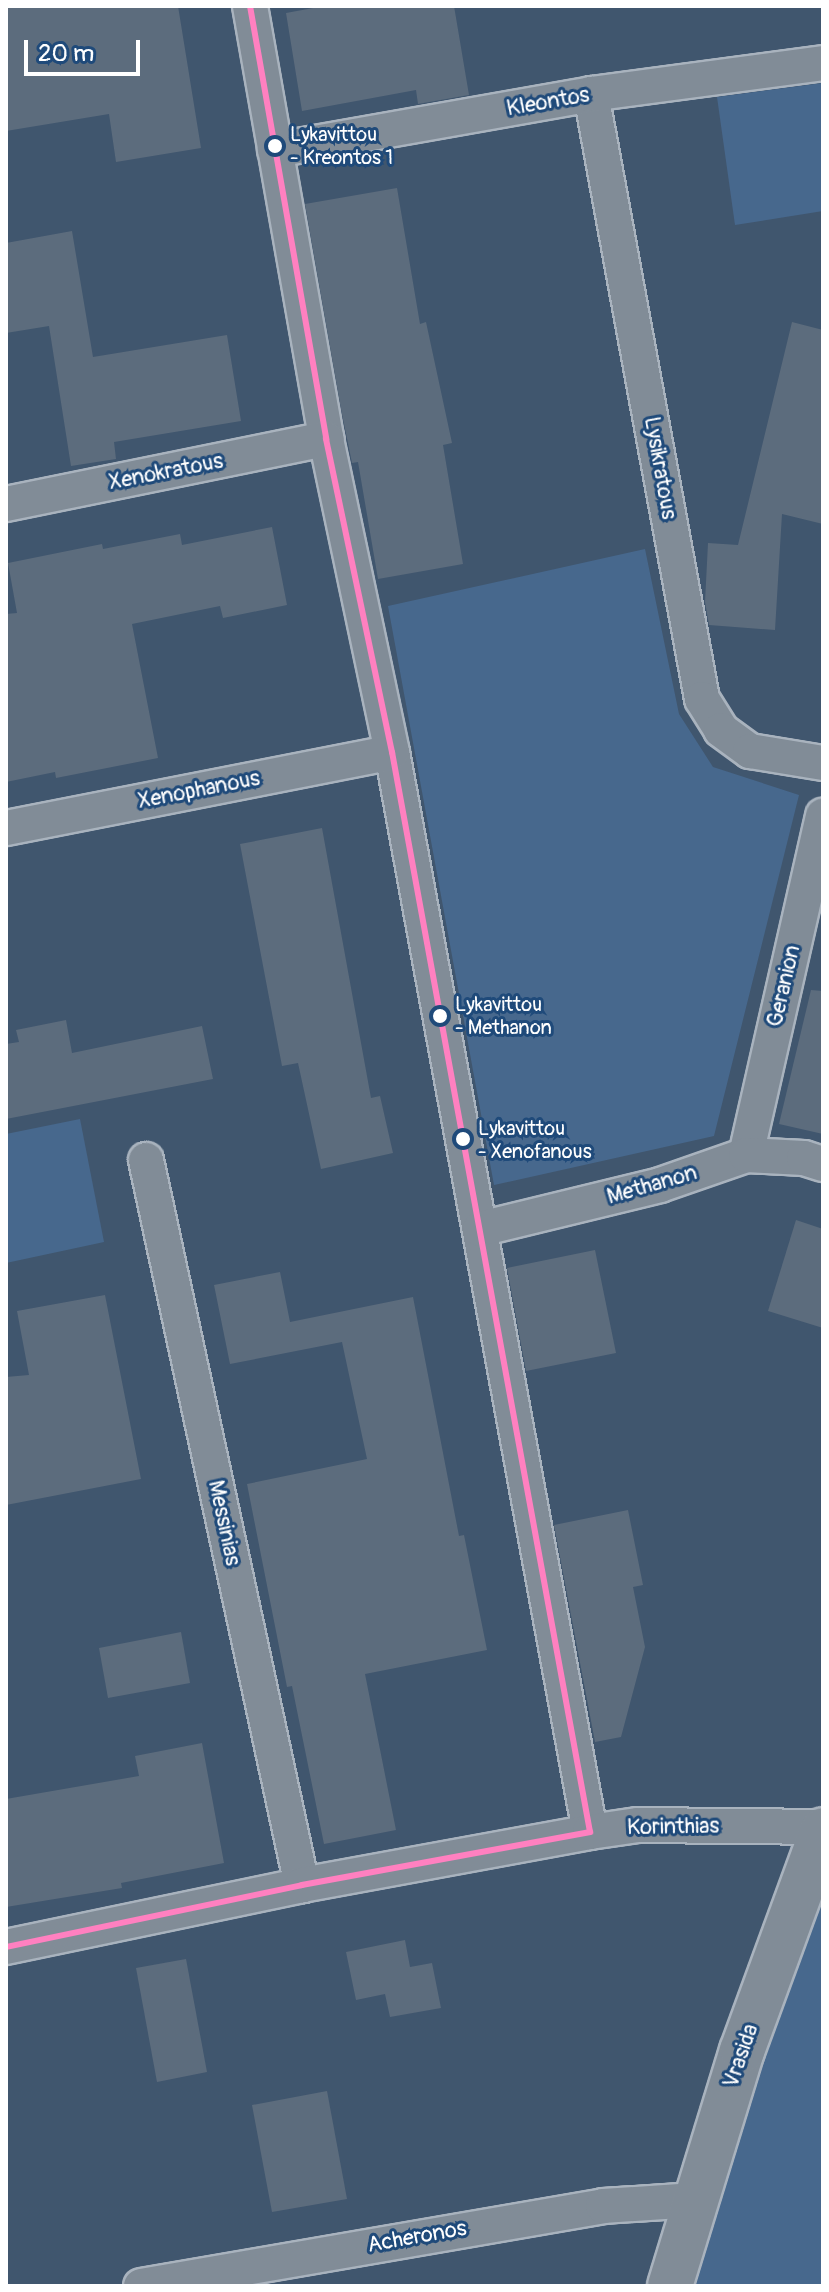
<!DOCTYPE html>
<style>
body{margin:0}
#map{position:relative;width:829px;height:2292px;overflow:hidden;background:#40566e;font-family:Pangolin,sans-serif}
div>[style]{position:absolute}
.green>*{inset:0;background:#47688d}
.building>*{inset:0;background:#5c6c7d}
.roads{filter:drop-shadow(2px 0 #a9b3be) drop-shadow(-2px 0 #a9b3be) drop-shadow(0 2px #a9b3be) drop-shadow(0 -2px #a9b3be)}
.street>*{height:34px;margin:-17px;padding:0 17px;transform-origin:17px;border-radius:17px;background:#818c97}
.secondary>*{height:44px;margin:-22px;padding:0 22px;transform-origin:22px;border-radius:22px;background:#818c97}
.bus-1>*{height:6px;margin:-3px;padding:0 3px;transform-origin:3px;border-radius:3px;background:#ff80c0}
.dots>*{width:22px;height:22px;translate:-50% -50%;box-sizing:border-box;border:4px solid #1f4a7a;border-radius:50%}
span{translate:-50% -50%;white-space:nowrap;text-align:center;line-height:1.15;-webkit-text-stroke:6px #1f4a7a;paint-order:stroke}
.bus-label{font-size:20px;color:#fff}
.left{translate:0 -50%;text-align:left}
.street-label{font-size:22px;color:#fff}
.frame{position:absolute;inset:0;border:8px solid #fff;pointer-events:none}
.scale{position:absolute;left:24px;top:40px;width:116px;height:36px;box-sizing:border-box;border:4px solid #fff;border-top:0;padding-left:10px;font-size:24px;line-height:28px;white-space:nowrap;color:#fff;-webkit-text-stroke:6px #1f4a7a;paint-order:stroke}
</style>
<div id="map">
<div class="green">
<div style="clip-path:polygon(823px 83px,823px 211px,735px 225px,717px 97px)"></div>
<div style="clip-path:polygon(645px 549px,679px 714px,713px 767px,799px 795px,714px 1136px,494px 1185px,388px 606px)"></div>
<div style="clip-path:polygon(80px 1119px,104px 1242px,6px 1263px,6px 1134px)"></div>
<div style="clip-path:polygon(823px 1847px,823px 2286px,682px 2286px)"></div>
</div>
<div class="building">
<div style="clip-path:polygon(6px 6px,178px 6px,201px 148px,116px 162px,109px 114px,6px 131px)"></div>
<div style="clip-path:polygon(324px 6px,454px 6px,469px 95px,418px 104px,416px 90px,302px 111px,286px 13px)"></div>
<div style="clip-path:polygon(397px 188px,420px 324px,426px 322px,452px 443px,443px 445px,463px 564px,378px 579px,358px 462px,352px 463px,341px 409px,305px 204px)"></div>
<div style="clip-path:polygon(72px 231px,93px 357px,227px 335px,241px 421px,114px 442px,116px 459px,71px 466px,49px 326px,6px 333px,6px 243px)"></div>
<div style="clip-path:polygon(792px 322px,823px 330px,823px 524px,782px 514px,775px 630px,709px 625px,705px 602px,708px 543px,738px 545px)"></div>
<div style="clip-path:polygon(272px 527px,287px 605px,223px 618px,220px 606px,132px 624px,158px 758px,56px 778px,55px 772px,6px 782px,6px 614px,17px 613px,8px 563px,102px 544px,103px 549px,180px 534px,182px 545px)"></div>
<div style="clip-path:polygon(322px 828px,371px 1098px,380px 1096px,393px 1153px,321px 1169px,298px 1063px,282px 1066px,240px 844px)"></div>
<div style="clip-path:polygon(811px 990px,823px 991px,823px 1134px,779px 1124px)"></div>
<div style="clip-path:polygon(66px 1020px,72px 1053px,202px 1026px,213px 1079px,6px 1119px,6px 1044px,19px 1042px,16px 1030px)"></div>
<div style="clip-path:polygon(796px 1220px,823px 1229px,823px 1328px,768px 1311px)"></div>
<div style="clip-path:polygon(595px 1250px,616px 1353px,526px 1371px,507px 1268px)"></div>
<div style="clip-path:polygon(280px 1272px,290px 1322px,413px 1297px,459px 1536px,464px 1535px,487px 1650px,365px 1674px,396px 1830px,324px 1844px,292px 1686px,287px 1687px,247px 1484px,367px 1459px,342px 1342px,230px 1364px,214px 1285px)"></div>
<div style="clip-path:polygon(105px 1295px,141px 1479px,6px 1505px,6px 1377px,29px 1375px,17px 1311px)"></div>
<div style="clip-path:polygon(628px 1510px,643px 1585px,633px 1587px,645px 1647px,621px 1737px,595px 1742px,554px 1525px)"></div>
<div style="clip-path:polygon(181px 1632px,190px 1683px,108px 1698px,99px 1648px)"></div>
<div style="clip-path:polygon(202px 1743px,224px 1863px,121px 1883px,122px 1888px,6px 1907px,6px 1799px,139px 1776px,135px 1756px)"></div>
<div style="clip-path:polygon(405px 1940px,410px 1967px,432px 1963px,441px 2008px,390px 2017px,385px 1994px,356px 2000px,346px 1952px)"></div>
<div style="clip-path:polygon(186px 1959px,207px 2072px,157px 2082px,136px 1968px)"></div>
<div style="clip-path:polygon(327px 2091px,347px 2199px,272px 2212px,252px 2105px)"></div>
</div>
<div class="roads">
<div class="street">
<div style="left:250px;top:6px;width:440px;rotate:80deg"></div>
<div style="left:326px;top:439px;width:320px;rotate:78.1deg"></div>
<div style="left:392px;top:752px;width:1098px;rotate:79.61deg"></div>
<div style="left:591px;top:94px;width:615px;rotate:79.6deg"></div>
<div style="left:702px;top:699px;width:36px;rotate:58deg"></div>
<div style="left:721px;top:730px;width:36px;rotate:36deg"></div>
<div style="left:750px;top:751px;width:74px;rotate:9.3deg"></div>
<div style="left:275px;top:150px;width:321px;rotate:-10deg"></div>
<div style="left:591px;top:94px;width:234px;rotate:-7.6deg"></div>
<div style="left:6px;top:504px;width:327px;rotate:-11.5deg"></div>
<div style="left:6px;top:828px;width:393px;rotate:-11.1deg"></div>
<div style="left:746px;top:1155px;width:348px;rotate:-77.2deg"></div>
<div style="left:146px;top:1160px;width:742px;rotate:77.86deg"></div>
<div style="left:480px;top:1229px;width:185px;rotate:-13.7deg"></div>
<div style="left:660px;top:1185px;width:91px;rotate:-19.2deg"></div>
<div style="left:746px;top:1155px;width:58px;rotate:3deg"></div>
<div style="left:804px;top:1158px;width:20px;rotate:18deg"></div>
<div style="left:6px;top:1947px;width:302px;rotate:-11.8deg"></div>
<div style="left:302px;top:1885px;width:293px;rotate:-10.4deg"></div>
<div style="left:590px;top:1832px;width:49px;rotate:-8.3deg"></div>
<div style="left:638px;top:1825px;width:185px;rotate:0.6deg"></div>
<div style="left:141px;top:2286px;width:469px;rotate:-9.8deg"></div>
<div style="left:603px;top:2206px;width:92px;rotate:-3.7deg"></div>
</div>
<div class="secondary">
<div style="left:670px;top:2286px;width:246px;rotate:-73deg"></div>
<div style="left:742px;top:2051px;width:235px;rotate:-69.9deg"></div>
</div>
</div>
<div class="bus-1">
<div style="left:250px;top:6px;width:440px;rotate:80deg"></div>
<div style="left:326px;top:439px;width:320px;rotate:78.1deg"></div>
<div style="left:392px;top:752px;width:1098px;rotate:79.61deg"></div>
<div style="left:6px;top:1947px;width:302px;rotate:-11.8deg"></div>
<div style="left:302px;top:1885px;width:293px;rotate:-10.4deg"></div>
</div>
<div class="dots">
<div style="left:275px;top:146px;background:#fff"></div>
<div style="left:440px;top:1016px;background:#fff"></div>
<div style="left:463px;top:1139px;background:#fff"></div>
</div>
<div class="bus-label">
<span class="left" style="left:290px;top:146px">Lykavittou<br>- Kreontos 1</span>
<span class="left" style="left:455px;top:1016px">Lykavittou<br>- Methanon</span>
<span class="left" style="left:478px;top:1140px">Lykavittou<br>- Xenofanous</span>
</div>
<div class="street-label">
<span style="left:548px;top:102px;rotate:-10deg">Kleontos</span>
<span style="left:660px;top:468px;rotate:80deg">Lysikratous</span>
<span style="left:166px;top:472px;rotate:-11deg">Xenokratous</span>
<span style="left:199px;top:790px;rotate:-11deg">Xenophanous</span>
<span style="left:784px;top:986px;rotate:-77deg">Geranion</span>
<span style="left:652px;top:1185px;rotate:-16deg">Methanon</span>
<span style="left:224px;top:1523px;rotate:78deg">Messinias</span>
<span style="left:673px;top:1827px;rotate:-1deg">Korinthias</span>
<span style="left:741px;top:2056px;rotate:-71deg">Vrasida</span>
<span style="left:417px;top:2237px;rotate:-10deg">Acheronos</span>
</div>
<div class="frame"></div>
<div class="scale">20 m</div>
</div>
